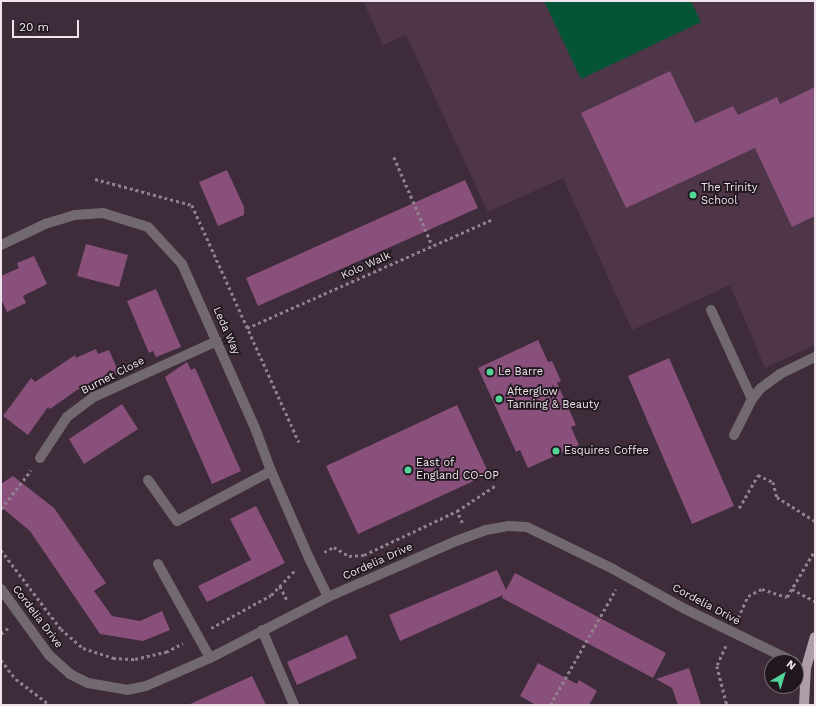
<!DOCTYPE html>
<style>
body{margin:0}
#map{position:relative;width:816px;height:706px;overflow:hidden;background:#3e2c3a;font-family:"Work Sans",sans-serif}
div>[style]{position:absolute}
.built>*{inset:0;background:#4e3648}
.green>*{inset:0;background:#055435}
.building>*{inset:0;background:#89507c}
.path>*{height:2.5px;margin-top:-1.25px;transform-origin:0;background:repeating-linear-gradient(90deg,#90818c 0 3px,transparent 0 6px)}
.lane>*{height:10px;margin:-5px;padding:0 5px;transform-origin:5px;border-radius:5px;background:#72686f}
.street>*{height:10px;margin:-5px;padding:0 5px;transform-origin:5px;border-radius:5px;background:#72686f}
.primary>*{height:10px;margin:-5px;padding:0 5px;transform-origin:5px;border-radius:5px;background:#b09daa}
.dots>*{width:11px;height:11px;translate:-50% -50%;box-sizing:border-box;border:2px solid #20181e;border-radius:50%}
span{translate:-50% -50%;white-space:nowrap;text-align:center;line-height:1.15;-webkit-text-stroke:3.5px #20181e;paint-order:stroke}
.poi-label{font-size:11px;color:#f0e4ec}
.left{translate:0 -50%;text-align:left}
.street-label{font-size:11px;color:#f0e4ec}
.frame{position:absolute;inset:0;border:2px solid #f0e4ec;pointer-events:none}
.north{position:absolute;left:764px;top:654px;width:40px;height:40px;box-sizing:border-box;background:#20181e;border:1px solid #736a70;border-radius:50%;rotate:38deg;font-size:11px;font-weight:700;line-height:16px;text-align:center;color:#f0e4ec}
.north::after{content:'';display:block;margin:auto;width:14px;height:18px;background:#53d397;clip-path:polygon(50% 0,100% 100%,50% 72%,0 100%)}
.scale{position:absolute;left:12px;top:20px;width:67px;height:18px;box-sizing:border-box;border:2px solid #f0e4ec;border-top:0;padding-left:5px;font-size:12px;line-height:14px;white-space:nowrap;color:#f0e4ec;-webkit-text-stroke:3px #20181e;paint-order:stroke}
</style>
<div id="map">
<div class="built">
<div style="clip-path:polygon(363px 1px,815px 1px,815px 345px,765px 368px,730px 285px,632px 330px,563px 178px,488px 212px,406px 35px,383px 45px)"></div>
</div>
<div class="green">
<div style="clip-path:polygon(544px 1px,691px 1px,701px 22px,581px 79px)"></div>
</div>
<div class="building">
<div style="clip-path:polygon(670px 71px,695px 123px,733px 106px,738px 115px,777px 97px,780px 104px,815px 87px,815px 216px,792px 227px,755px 148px,626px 208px,581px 113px)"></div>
<div style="clip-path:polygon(227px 170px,244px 207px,244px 215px,218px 226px,199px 182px)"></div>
<div style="clip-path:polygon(465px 180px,478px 208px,258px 306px,246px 278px)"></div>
<div style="clip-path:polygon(86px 244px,128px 255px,119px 287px,77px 276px)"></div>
<div style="clip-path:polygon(34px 256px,47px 284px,23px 296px,26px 303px,7px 312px,1px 299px,1px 276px,19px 268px,17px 263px)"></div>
<div style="clip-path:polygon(156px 289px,181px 347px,156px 357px,153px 351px,149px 353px,127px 301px)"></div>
<div style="clip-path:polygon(538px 340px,548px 362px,552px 361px,561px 381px,557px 383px,576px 425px,571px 427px,579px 445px,528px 468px,520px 450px,516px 452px,478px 368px)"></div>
<div style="clip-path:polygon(96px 349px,98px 354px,109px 350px,119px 373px,77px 390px,50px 409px,48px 407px,28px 435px,3px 416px,31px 378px,35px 382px,75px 355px,76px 358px)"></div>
<div style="clip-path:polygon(669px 358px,734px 506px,692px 524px,628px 376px)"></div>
<div style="clip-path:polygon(187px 362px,191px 370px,195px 368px,241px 471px,212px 484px,165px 377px)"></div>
<div style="clip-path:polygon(122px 404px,138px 429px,84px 464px,69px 439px)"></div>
<div style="clip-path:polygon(457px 405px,489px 474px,358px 534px,326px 466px)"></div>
<div style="clip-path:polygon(13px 476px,54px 508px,106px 583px,94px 591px,112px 616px,140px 621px,162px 611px,170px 630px,143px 641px,100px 634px,30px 531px,1px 507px,1px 484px)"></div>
<div style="clip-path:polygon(256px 506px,285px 563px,207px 602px,198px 586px,251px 560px,230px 519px)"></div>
<div style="clip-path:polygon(497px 570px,506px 590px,515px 573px,666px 653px,653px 678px,502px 598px,503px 595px,400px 641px,389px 615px)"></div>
<div style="clip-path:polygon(347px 635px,357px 658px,297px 685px,287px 662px)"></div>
<div style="clip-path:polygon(538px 663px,577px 684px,579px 680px,597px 691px,589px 705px,536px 705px,520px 696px)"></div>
<div style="clip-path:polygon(689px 668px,701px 705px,678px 705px,672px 688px,656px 679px)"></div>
<div style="clip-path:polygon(252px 676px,266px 705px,188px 705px)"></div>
</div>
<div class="path">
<div style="left:394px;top:157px;width:96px;rotate:66.6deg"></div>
<div style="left:95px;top:179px;width:100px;rotate:15deg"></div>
<div style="left:192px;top:205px;width:260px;rotate:65.7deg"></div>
<div style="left:247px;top:328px;width:267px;rotate:-23.9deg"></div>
<div style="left:739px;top:508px;width:38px;rotate:-60deg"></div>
<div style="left:758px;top:475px;width:17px;rotate:25deg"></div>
<div style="left:773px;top:482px;width:16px;rotate:75deg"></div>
<div style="left:777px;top:497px;width:45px;rotate:32.3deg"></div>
<div style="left:1px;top:509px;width:49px;rotate:-52.4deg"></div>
<div style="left:462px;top:523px;width:13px;rotate:-113deg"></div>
<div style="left:457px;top:511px;width:47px;rotate:-33.7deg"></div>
<div style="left:1px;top:550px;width:99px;rotate:52.8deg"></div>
<div style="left:61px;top:629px;width:29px;rotate:41deg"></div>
<div style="left:83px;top:648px;width:32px;rotate:18deg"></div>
<div style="left:113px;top:658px;width:22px;rotate:3deg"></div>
<div style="left:135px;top:659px;width:32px;rotate:-13deg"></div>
<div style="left:166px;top:652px;width:19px;rotate:-28deg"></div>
<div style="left:324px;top:552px;width:11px;rotate:-27deg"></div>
<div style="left:334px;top:547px;width:17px;rotate:31deg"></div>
<div style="left:349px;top:556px;width:15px;rotate:-4deg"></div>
<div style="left:364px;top:555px;width:103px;rotate:-25.3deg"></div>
<div style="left:280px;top:586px;width:16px;rotate:63deg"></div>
<div style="left:792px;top:589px;width:26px;rotate:28deg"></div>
<div style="left:738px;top:618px;width:24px;rotate:-66deg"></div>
<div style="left:748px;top:596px;width:16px;rotate:-27deg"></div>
<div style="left:762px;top:589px;width:26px;rotate:18deg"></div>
<div style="left:787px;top:597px;width:55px;rotate:-59.2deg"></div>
<div style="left:211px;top:628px;width:68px;rotate:-28.8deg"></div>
<div style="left:271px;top:595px;width:36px;rotate:-46deg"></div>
<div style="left:1px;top:634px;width:9px;rotate:-41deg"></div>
<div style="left:726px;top:646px;width:22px;rotate:114deg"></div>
<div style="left:717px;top:666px;width:40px;rotate:75.6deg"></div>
<div style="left:1px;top:660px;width:24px;rotate:52deg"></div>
<div style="left:16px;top:679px;width:43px;rotate:37.4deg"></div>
<div style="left:550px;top:705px;width:133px;rotate:-60.4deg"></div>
</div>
<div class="lane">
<div style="left:711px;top:310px;width:98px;rotate:65.3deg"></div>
<div style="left:148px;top:480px;width:50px;rotate:54.7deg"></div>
<div style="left:177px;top:521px;width:106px;rotate:-28deg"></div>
<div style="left:158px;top:564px;width:107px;rotate:61deg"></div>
</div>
<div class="street">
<div style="left:1px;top:245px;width:49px;rotate:-25.5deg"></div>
<div style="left:45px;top:224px;width:31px;rotate:-17deg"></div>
<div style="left:75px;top:215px;width:28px;rotate:-4deg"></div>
<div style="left:103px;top:213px;width:47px;rotate:17.3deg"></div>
<div style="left:148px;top:227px;width:50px;rotate:47.4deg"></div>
<div style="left:182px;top:264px;width:180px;rotate:66deg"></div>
<div style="left:255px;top:428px;width:46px;rotate:69.6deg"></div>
<div style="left:271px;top:471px;width:95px;rotate:66.4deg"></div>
<div style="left:309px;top:558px;width:43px;rotate:64deg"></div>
<div style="left:734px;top:435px;width:40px;rotate:-63.4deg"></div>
<div style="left:752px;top:399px;width:14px;rotate:-51deg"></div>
<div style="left:761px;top:388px;width:24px;rotate:-36deg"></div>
<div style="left:780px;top:374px;width:39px;rotate:-26deg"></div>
<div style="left:40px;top:458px;width:49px;rotate:-56.6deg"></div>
<div style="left:67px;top:417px;width:34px;rotate:-37deg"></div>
<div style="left:94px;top:397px;width:135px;rotate:-24.5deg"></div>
<div style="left:1px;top:589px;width:82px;rotate:54deg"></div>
<div style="left:49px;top:655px;width:28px;rotate:42deg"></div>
<div style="left:70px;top:674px;width:20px;rotate:27deg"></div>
<div style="left:88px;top:683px;width:40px;rotate:10deg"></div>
<div style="left:127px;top:690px;width:19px;rotate:-12deg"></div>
<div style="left:146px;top:686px;width:70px;rotate:-23.6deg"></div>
<div style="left:210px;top:658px;width:133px;rotate:-27.3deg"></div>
<div style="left:328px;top:597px;width:140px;rotate:-23.6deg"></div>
<div style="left:456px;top:541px;width:32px;rotate:-20deg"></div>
<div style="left:486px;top:530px;width:22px;rotate:-10deg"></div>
<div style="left:508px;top:526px;width:19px;rotate:3deg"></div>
<div style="left:527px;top:527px;width:96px;rotate:26deg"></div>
<div style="left:613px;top:569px;width:82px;rotate:29.1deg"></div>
<div style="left:685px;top:609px;width:121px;rotate:25.9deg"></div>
<div style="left:262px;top:630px;width:82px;rotate:66.9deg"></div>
</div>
<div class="primary">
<div style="left:804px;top:705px;width:37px;rotate:-87deg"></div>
<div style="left:806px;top:668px;width:32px;rotate:-74deg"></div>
</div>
<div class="dots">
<div style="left:693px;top:195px;background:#53d397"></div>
<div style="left:490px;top:372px;background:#53d397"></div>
<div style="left:499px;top:399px;background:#53d397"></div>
<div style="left:556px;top:451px;background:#53d397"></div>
<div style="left:408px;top:470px;background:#53d397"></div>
</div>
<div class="poi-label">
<span class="left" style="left:701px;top:195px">The Trinity<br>School</span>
<span class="left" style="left:498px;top:372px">Le Barre</span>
<span class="left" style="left:507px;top:399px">Afterglow<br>Tanning &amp; Beauty</span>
<span class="left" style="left:564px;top:451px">Esquires Coffee</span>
<span class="left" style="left:416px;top:470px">East of<br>England CO-OP</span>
</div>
<div class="street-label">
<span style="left:366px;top:266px;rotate:-24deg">Kolo Walk</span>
<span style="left:226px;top:331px;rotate:66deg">Leda Way</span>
<span style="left:113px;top:376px;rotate:-27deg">Burnet Close</span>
<span style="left:378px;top:562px;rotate:-24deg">Cordelia Drive</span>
<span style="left:706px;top:605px;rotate:28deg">Cordelia Drive</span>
<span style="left:37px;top:617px;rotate:53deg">Cordelia Drive</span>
</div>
<div class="frame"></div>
<div class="north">N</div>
<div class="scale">20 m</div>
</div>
